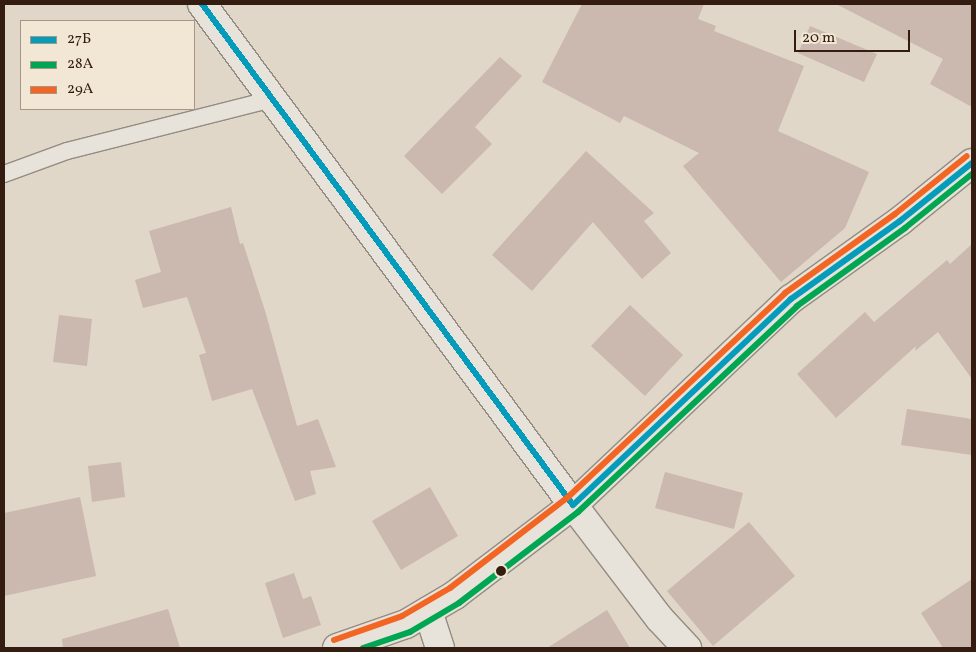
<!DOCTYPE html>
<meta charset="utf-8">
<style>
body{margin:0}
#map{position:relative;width:976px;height:652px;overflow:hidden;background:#e0d7c8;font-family:Vollkorn,serif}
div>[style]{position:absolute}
.building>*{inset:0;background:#cbb8ae}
.roads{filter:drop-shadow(1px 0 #948c82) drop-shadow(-1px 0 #948c82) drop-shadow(0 1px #948c82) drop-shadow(0 -1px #948c82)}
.lane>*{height:16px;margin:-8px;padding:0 8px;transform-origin:8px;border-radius:8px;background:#e7e2da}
.street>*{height:28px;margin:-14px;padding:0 14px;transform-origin:14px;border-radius:14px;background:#e7e2da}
.secondary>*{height:28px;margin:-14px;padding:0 14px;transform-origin:14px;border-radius:14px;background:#e7e2da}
.bus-1>*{height:6px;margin:-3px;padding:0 3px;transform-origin:3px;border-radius:3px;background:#059bbb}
.bus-2>*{height:6px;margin:-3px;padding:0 3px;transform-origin:3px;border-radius:3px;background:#00a651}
.bus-3>*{height:6px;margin:-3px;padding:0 3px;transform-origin:3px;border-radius:3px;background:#f26522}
.dots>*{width:14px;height:14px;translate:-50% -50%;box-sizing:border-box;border:2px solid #f1e7d4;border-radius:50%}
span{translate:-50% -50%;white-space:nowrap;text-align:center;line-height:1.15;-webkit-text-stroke:5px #f1e7d4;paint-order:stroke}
.frame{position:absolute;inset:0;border:5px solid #341c11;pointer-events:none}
.legend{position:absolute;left:20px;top:20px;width:175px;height:90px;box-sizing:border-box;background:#f1e7d4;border:1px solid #a59686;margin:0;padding:6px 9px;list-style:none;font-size:15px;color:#341c11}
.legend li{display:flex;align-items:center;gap:10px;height:25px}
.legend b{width:25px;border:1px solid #a59686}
.scale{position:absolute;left:794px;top:30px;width:116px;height:22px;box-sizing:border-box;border:2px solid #341c11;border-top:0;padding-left:6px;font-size:15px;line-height:18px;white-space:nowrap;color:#341c11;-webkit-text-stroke:4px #f1e7d4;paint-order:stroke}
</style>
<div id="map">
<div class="building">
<div style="clip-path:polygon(582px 4px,704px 4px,698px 19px,716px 26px,714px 31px,804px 66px,778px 131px,869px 172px,845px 228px,781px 282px,683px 166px,699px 153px,624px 116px,620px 123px,542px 82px)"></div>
<div style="clip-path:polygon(836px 4px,972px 4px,972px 107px,930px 84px,943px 59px)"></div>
<div style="clip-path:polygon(810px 26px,877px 54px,864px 82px,798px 53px)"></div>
<div style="clip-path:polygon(500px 57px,522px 76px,475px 127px,492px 144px,442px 194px,404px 156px)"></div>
<div style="clip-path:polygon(586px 151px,654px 213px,644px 221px,671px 253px,642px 279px,593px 222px,532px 291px,492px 255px)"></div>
<div style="clip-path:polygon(231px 207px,240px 244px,243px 243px,266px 314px,297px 426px,318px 419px,336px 467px,310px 471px,316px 494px,295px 501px,252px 389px,212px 401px,199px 355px,206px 353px,187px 297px,143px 308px,135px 280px,161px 272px,149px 231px)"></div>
<div style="clip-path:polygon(972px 244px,972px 379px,938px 332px,915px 351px,916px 346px,836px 418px,797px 374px,865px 312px,874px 322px,947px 260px,950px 264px)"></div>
<div style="clip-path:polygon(630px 305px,683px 355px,645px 396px,591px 346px)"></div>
<div style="clip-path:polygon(59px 315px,92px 319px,87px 366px,53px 362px)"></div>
<div style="clip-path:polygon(907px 409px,972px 419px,972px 455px,901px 445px)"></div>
<div style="clip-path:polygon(121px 462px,125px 497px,92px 502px,88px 466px)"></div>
<div style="clip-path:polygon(665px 472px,743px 493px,734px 529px,655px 508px)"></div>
<div style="clip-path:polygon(430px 487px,458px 536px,401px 570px,372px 521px)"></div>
<div style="clip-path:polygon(80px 497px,96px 576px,4px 596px,4px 513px)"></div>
<div style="clip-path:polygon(749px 522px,795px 576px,713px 646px,667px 591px)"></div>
<div style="clip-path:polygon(294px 573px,303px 599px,311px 596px,321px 625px,283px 638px,265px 583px)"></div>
<div style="clip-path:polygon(972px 579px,972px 648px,943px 648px,921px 613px)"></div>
<div style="clip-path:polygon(168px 609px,180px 648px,63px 648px,62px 639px)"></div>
<div style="clip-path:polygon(607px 610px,630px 648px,547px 648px)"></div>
</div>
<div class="roads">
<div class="lane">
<div style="left:4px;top:174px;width:67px;rotate:-20.1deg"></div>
<div style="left:67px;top:151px;width:211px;rotate:-14.2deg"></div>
</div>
<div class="street">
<div style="left:202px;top:4px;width:623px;rotate:53.48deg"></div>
<div style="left:573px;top:505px;width:143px;rotate:52.7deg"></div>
<div style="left:660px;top:619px;width:40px;rotate:47deg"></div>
<div style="left:428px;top:611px;width:39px;rotate:72deg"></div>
</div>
<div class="secondary">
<div style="left:337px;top:648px;width:73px;rotate:-19.2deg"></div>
<div style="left:406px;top:624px;width:57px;rotate:-30.6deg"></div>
<div style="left:455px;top:595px;width:148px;rotate:-37.3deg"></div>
<div style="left:573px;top:505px;width:300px;rotate:-43.4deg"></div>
<div style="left:791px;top:299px;width:134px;rotate:-35.6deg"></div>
<div style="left:900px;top:221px;width:92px;rotate:-38.9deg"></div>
</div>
</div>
<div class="bus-1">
<div style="left:202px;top:4px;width:623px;rotate:53.48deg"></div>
<div style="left:573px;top:505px;width:300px;rotate:-43.4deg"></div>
<div style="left:791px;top:299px;width:134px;rotate:-35.6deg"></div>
<div style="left:900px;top:221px;width:92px;rotate:-38.9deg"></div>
</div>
<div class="bus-2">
<div style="left:363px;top:648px;width:50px;rotate:-18.8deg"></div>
<div style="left:410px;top:632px;width:57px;rotate:-30.6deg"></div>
<div style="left:459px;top:603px;width:150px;rotate:-37.4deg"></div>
<div style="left:578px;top:512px;width:301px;rotate:-43.2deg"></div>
<div style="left:797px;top:306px;width:133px;rotate:-35.8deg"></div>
<div style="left:905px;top:228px;width:86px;rotate:-38.9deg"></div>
</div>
<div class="bus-3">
<div style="left:334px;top:640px;width:72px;rotate:-19.4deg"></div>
<div style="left:402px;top:616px;width:56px;rotate:-30.3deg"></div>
<div style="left:450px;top:588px;width:148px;rotate:-37.6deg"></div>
<div style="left:567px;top:498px;width:299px;rotate:-43.2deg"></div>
<div style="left:785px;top:293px;width:135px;rotate:-35.7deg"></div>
<div style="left:895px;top:214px;width:92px;rotate:-38.9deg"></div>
</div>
<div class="dots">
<div style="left:501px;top:571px;background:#341c11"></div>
</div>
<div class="frame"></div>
<ul class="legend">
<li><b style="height:6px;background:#059bbb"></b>27Б</li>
<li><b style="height:6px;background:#00a651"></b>28А</li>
<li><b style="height:6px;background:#f26522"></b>29А</li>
</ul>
<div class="scale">20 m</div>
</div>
